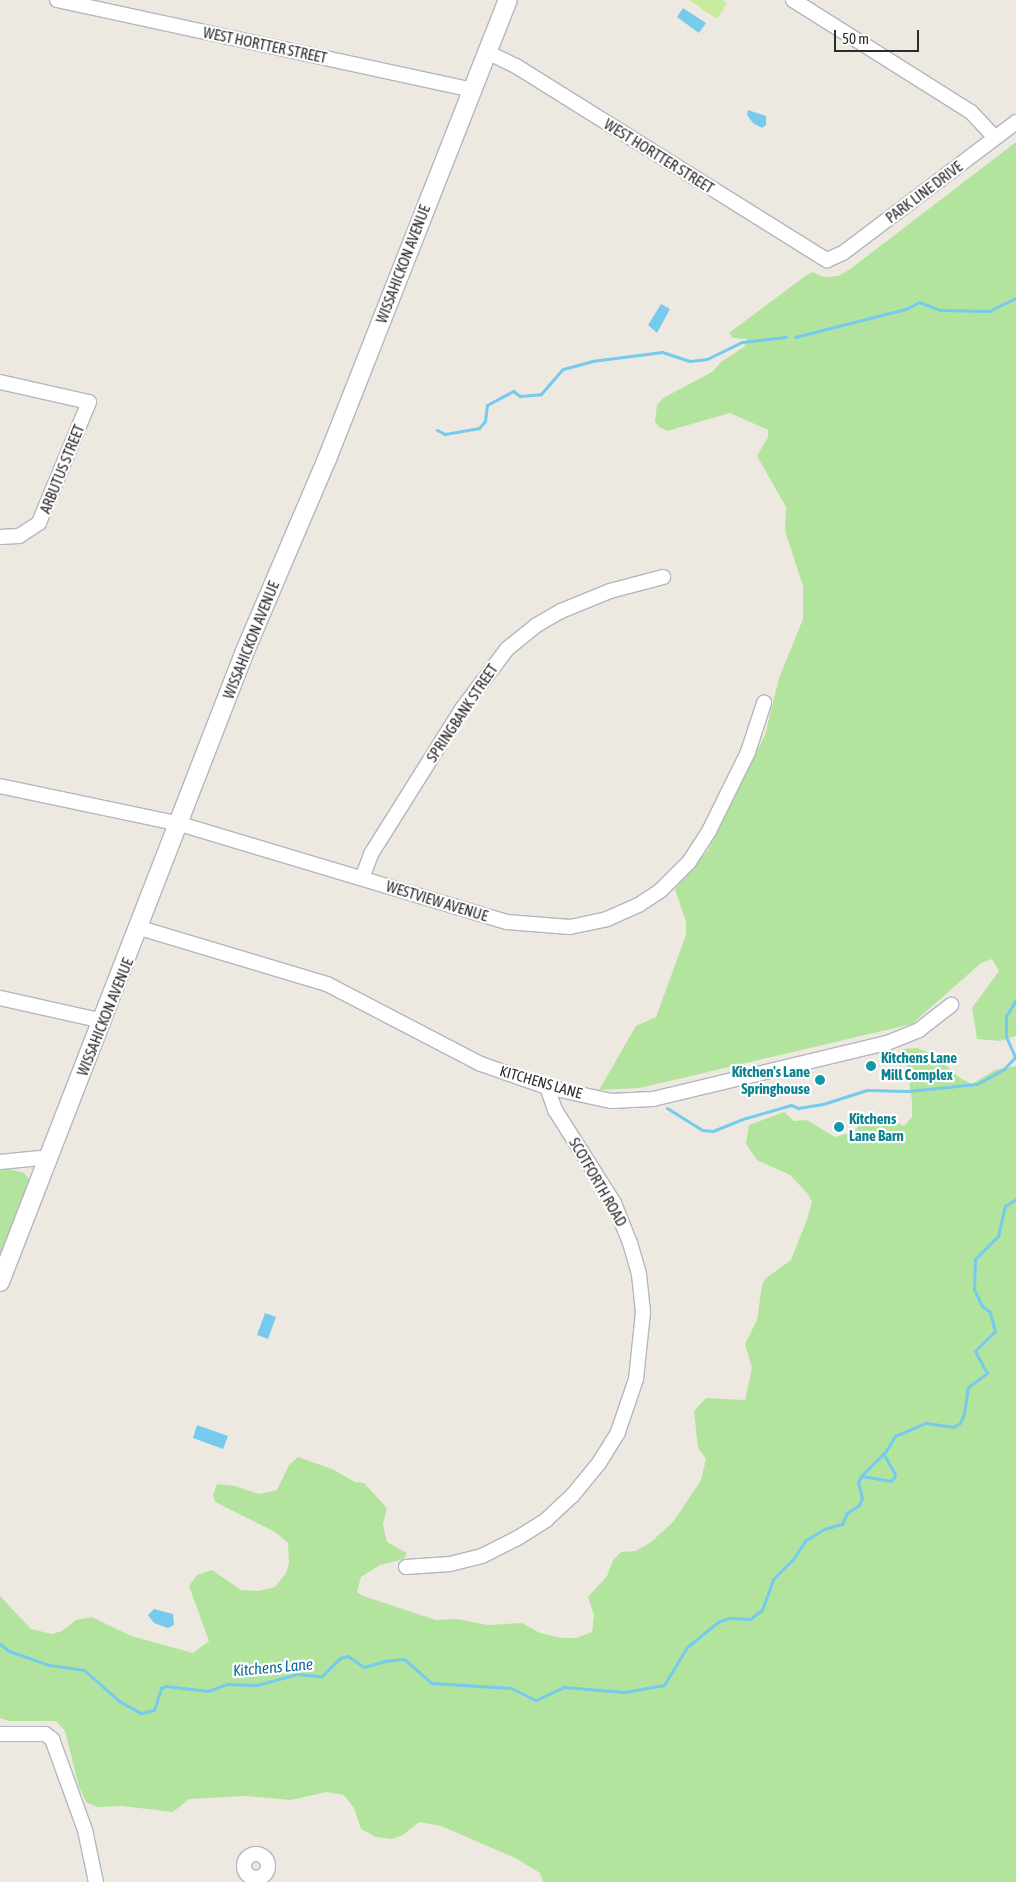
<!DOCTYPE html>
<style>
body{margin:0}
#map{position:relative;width:1016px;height:1882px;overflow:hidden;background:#eee9e0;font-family:"Asap Condensed",sans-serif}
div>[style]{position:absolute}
.green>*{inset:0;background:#b3e49e}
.pitch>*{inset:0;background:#c6eb9a}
.water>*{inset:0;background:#76caee}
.stream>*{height:3px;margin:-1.5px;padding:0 1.5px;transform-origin:1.5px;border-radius:1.5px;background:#76caee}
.roads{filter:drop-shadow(1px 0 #b3b6c0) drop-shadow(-1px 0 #b3b6c0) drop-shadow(0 1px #b3b6c0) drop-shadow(0 -1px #b3b6c0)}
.minor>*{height:14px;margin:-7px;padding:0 7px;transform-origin:7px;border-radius:7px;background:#fff}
.minor>.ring{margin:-7px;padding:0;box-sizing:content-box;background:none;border:14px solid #fff;border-radius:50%}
.tertiary>*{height:18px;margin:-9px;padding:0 9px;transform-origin:9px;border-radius:9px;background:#fff}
.dots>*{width:14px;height:14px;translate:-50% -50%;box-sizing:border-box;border:2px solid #fff;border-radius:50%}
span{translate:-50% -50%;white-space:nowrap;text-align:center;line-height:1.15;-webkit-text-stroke:4.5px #fff;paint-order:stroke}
.street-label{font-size:15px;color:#2d2d2d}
.culture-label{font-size:15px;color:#0d838f;font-weight:700}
.left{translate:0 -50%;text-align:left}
.right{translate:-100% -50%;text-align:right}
.water-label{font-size:16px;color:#0f69a0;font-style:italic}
.scale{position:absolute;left:834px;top:30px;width:85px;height:22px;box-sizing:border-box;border:2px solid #2d2d2d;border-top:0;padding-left:6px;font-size:15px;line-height:18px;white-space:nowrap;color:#2d2d2d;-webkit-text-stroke:4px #fff;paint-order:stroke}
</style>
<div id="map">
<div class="green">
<div style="clip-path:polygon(1016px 142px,1016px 1036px,1000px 1041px,977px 1039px,972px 1008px,999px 971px,992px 959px,981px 963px,912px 1024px,640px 1088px,599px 1090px,636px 1026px,656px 1017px,686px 935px,686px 922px,675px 889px,708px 850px,765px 735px,779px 678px,803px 619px,803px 586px,785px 531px,786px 507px,757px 456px,768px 437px,768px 430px,730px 413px,667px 431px,659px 427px,655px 421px,657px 405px,663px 398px,712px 372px,721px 362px,744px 347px,747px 339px,733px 338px,729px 333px,804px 277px,812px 272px,824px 277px,838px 276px,849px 270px)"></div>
<div style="clip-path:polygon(917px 1048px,935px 1055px,960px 1078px,972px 1084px,995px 1070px,1016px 1066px,1016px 1882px,543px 1882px,540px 1873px,515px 1858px,441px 1826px,419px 1822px,403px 1835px,392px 1839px,376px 1837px,361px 1829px,354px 1808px,344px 1795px,327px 1792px,291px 1800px,246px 1796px,189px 1799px,173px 1812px,122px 1806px,97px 1807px,86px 1802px,79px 1787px,65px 1731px,56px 1721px,9px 1721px,0 1718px,0 1596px,31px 1629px,52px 1634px,62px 1631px,76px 1620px,92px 1617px,131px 1636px,193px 1653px,209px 1641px,189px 1586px,197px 1575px,212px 1570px,241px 1590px,258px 1591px,275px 1587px,286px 1573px,289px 1563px,288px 1543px,275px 1532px,215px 1502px,213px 1495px,217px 1484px,235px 1486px,259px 1494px,277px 1490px,289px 1465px,298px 1457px,332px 1469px,355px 1482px,364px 1483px,387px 1508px,383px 1524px,387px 1542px,407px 1553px,404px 1559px,380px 1565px,361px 1577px,357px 1592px,363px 1596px,436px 1620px,457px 1619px,488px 1625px,522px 1623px,540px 1633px,562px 1638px,576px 1638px,592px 1632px,594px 1615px,588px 1597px,607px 1576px,613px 1560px,621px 1552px,636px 1551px,651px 1542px,673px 1522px,701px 1480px,706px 1459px,698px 1448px,694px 1411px,706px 1398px,745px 1400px,752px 1368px,745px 1344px,757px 1320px,762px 1285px,766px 1278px,791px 1260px,806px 1222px,812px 1202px,807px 1193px,790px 1175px,757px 1160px,746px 1144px,749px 1125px,784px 1112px,794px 1121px,807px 1120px,835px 1137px,853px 1132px,870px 1115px,881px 1114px,904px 1126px,912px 1117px,912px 1101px,907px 1067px,901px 1056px,903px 1049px)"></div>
<div style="clip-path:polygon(9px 1169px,24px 1173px,31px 1181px,0 1265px,0 1170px)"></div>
</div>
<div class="pitch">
<div style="clip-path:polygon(689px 0,722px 0,727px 3px,717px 19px)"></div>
</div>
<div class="water">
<div style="clip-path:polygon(683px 8px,706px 23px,699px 33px,677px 17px)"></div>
<div style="clip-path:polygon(748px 110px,766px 116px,766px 125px,762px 128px,753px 123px,747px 115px)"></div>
<div style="clip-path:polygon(661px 304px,670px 309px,657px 333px,648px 325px)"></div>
<div style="clip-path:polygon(265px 1313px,276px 1317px,268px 1339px,257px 1335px)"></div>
<div style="clip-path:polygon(197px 1425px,228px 1436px,223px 1449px,193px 1438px)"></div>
<div style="clip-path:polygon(154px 1609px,173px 1614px,174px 1625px,168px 1628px,154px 1623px,148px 1615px)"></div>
</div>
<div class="stream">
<div style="left:795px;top:337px;width:114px;rotate:-14.2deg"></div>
<div style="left:906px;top:309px;width:15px;rotate:-28deg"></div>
<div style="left:919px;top:302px;width:22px;rotate:21deg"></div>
<div style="left:940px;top:310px;width:49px;rotate:1.2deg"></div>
<div style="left:989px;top:311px;width:30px;rotate:-26deg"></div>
<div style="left:437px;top:430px;width:9px;rotate:27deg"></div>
<div style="left:445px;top:434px;width:35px;rotate:-10deg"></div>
<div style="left:479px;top:428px;width:9px;rotate:-49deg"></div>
<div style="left:485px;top:421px;width:16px;rotate:-83deg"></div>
<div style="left:487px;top:405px;width:30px;rotate:-28deg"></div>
<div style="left:513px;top:391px;width:9px;rotate:36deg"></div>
<div style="left:520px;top:396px;width:21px;rotate:-5deg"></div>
<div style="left:541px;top:394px;width:33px;rotate:-49deg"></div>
<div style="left:563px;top:369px;width:30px;rotate:-15deg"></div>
<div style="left:592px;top:361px;width:71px;rotate:-7.3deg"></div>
<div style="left:662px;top:352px;width:29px;rotate:18deg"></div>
<div style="left:690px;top:361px;width:17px;rotate:-7deg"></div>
<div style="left:707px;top:359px;width:39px;rotate:-26deg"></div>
<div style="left:742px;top:342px;width:44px;rotate:-6.5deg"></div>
<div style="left:1016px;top:1059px;width:24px;rotate:-114deg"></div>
<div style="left:1006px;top:1037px;width:21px;rotate:-90deg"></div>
<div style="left:1006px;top:1016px;width:19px;rotate:-58deg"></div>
<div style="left:667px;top:1108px;width:41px;rotate:32.2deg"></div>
<div style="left:702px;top:1130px;width:11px;rotate:5deg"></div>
<div style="left:713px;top:1131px;width:35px;rotate:-22deg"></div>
<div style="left:746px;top:1118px;width:47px;rotate:-16.1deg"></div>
<div style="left:791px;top:1105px;width:8px;rotate:23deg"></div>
<div style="left:798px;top:1108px;width:25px;rotate:-9deg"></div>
<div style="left:823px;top:1104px;width:46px;rotate:-17.7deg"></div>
<div style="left:867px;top:1090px;width:41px;rotate:1.4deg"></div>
<div style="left:908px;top:1091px;width:69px;rotate:-5.8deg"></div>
<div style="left:977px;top:1084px;width:31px;rotate:-29deg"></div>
<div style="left:1004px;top:1069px;width:16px;rotate:-47deg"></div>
<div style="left:861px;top:1476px;width:30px;rotate:9deg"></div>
<div style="left:891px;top:1481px;width:4px;rotate:-45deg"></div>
<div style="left:894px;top:1478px;width:4px;rotate:-76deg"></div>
<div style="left:895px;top:1474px;width:24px;rotate:-120deg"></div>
<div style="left:0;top:1644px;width:11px;rotate:38deg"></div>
<div style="left:9px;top:1651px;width:42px;rotate:19.3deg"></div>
<div style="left:49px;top:1665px;width:35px;rotate:8deg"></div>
<div style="left:84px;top:1670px;width:47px;rotate:41.5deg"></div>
<div style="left:119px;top:1701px;width:25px;rotate:29deg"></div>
<div style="left:141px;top:1713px;width:13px;rotate:-13deg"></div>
<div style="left:154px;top:1710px;width:23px;rotate:-72deg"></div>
<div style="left:161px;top:1688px;width:5px;rotate:-22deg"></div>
<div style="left:166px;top:1686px;width:42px;rotate:6.8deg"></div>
<div style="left:208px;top:1691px;width:20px;rotate:-20deg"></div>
<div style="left:227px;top:1684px;width:30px;rotate:2deg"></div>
<div style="left:257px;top:1685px;width:41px;rotate:-15.4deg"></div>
<div style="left:297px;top:1674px;width:25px;rotate:5deg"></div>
<div style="left:322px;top:1676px;width:25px;rotate:-45deg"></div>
<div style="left:340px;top:1658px;width:8px;rotate:-14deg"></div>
<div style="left:348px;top:1656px;width:19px;rotate:35deg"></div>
<div style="left:364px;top:1667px;width:22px;rotate:-16deg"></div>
<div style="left:385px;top:1661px;width:19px;rotate:-6deg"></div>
<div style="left:404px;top:1659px;width:37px;rotate:41deg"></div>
<div style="left:432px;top:1683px;width:79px;rotate:3.6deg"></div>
<div style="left:511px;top:1688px;width:28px;rotate:26deg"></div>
<div style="left:536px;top:1700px;width:31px;rotate:-25deg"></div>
<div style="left:564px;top:1687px;width:60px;rotate:4.8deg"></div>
<div style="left:624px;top:1692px;width:41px;rotate:-9.9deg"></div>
<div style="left:664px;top:1685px;width:44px;rotate:-58.8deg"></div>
<div style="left:687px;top:1647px;width:40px;rotate:-39deg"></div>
<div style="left:718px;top:1622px;width:12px;rotate:-20deg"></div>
<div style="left:729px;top:1618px;width:21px;rotate:3deg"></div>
<div style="left:750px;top:1619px;width:15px;rotate:-37deg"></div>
<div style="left:762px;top:1610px;width:33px;rotate:-70deg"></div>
<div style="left:773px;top:1579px;width:28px;rotate:-45deg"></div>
<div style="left:793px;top:1559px;width:23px;rotate:-56deg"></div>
<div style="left:806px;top:1540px;width:21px;rotate:-31deg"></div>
<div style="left:824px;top:1529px;width:19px;rotate:-16deg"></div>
<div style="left:842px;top:1524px;width:12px;rotate:-66deg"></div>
<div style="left:847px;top:1513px;width:14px;rotate:-34deg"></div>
<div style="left:859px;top:1505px;width:8px;rotate:-67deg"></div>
<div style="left:862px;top:1498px;width:16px;rotate:-104deg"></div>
<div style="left:858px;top:1482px;width:7px;rotate:-63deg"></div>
<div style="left:861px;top:1476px;width:35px;rotate:-45deg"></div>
<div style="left:886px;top:1451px;width:17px;rotate:-59deg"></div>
<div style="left:895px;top:1436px;width:34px;rotate:-23deg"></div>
<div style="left:926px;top:1423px;width:27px;rotate:8deg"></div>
<div style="left:953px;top:1427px;width:8px;rotate:-30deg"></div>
<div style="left:960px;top:1423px;width:10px;rotate:-66deg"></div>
<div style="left:964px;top:1414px;width:27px;rotate:-82deg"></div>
<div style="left:968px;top:1387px;width:24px;rotate:-36deg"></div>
<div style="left:987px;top:1373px;width:25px;rotate:-119deg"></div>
<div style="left:975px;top:1351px;width:28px;rotate:-45deg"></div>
<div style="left:995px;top:1331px;width:20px;rotate:-105deg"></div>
<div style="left:990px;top:1312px;width:10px;rotate:-143deg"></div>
<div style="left:982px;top:1306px;width:19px;rotate:-115deg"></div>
<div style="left:974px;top:1289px;width:30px;rotate:-88deg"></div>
<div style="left:975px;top:1259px;width:33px;rotate:-45deg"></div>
<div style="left:998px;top:1236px;width:31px;rotate:-77deg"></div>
<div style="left:1005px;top:1206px;width:13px;rotate:-32deg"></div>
</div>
<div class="roads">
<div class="minor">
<div style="left:57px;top:0;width:425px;rotate:12.2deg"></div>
<div style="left:793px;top:0;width:210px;rotate:32.2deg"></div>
<div style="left:971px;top:112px;width:35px;rotate:47deg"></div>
<div style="left:487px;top:52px;width:32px;rotate:26deg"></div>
<div style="left:516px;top:66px;width:367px;rotate:32deg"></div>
<div style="left:827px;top:260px;width:17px;rotate:-24deg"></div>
<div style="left:843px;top:253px;width:217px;rotate:-37.1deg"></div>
<div style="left:0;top:382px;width:91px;rotate:12.7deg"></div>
<div style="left:89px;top:402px;width:131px;rotate:112.5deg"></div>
<div style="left:39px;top:523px;width:24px;rotate:147deg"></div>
<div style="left:19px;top:536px;width:19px;rotate:177deg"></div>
<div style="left:0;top:786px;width:184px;rotate:11.9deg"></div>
<div style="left:180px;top:824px;width:341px;rotate:16.7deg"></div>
<div style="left:507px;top:922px;width:63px;rotate:4.5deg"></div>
<div style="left:570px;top:927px;width:38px;rotate:-12deg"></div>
<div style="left:607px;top:919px;width:36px;rotate:-24deg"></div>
<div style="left:640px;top:904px;width:24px;rotate:-33deg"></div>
<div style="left:660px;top:891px;width:41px;rotate:-45deg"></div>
<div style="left:689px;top:862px;width:37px;rotate:-57deg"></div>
<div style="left:709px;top:831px;width:88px;rotate:-63.7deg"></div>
<div style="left:748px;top:752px;width:52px;rotate:-71.9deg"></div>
<div style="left:362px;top:878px;width:26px;rotate:-69deg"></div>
<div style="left:371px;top:854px;width:171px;rotate:-57.9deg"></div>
<div style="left:462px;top:709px;width:75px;rotate:-53.1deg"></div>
<div style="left:507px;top:649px;width:36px;rotate:-39deg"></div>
<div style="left:535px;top:626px;width:30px;rotate:-30deg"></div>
<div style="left:561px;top:611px;width:53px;rotate:-22.2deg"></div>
<div style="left:610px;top:591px;width:55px;rotate:-14.8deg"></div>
<div style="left:140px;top:928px;width:195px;rotate:16.7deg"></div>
<div style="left:327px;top:984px;width:174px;rotate:27.5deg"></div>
<div style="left:481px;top:1064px;width:70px;rotate:19.2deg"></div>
<div style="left:547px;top:1087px;width:66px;rotate:12.3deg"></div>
<div style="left:611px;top:1101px;width:42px;rotate:-2.7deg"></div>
<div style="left:653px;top:1099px;width:241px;rotate:-13.5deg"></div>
<div style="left:887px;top:1043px;width:35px;rotate:-22deg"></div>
<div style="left:919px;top:1030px;width:41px;rotate:-38deg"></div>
<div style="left:0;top:998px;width:106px;rotate:12.6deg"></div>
<div style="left:0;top:1162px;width:50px;rotate:-5.7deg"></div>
<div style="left:406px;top:1567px;width:44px;rotate:-3.9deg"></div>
<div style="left:450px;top:1564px;width:33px;rotate:-14deg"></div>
<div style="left:482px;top:1556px;width:38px;rotate:-27deg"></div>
<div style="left:516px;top:1539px;width:36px;rotate:-32deg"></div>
<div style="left:546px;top:1520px;width:35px;rotate:-43deg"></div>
<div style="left:572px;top:1496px;width:43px;rotate:-50.7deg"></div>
<div style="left:599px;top:1463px;width:36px;rotate:-58deg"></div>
<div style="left:618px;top:1432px;width:56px;rotate:-71.2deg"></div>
<div style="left:636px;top:1379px;width:67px;rotate:-84deg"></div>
<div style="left:643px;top:1312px;width:38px;rotate:-96deg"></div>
<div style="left:639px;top:1274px;width:32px;rotate:-106deg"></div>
<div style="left:630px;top:1243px;width:43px;rotate:-111.8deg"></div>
<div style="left:614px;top:1203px;width:110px;rotate:-122.4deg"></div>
<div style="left:555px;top:1110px;width:24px;rotate:-109deg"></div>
<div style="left:0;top:1734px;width:45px"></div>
<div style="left:45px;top:1734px;width:9px;rotate:36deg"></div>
<div style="left:52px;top:1739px;width:97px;rotate:70.1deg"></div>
<div style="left:85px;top:1830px;width:53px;rotate:78.1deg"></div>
<div class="ring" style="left:244px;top:1854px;width:10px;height:10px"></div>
</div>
<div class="tertiary">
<div style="left:0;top:1282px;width:677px;rotate:-68.78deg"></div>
<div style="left:245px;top:651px;width:209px;rotate:-66.9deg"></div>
<div style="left:327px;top:459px;width:493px;rotate:-68.5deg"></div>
</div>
</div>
<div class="dots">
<div style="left:871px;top:1066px;background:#0f9aa8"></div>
<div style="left:820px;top:1080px;background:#0f9aa8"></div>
<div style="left:839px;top:1127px;background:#0f9aa8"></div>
</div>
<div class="street-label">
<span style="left:265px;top:45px;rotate:12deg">WEST HORTTER STREET</span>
<span style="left:659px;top:156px;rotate:32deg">WEST HORTTER STREET</span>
<span style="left:924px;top:192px;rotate:-37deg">PARK LINE DRIVE</span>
<span style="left:403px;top:264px;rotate:-69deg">WISSAHICKON AVENUE</span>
<span style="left:62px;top:469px;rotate:-68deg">ARBUTUS STREET</span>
<span style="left:251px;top:640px;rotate:-68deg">WISSAHICKON AVENUE</span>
<span style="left:462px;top:713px;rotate:-56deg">SPRINGBANK STREET</span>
<span style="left:437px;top:901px;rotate:17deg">WESTVIEW AVENUE</span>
<span style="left:105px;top:1017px;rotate:-68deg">WISSAHICKON AVENUE</span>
<span style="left:541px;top:1082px;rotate:16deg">KITCHENS LANE</span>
<span style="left:598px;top:1182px;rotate:60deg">SCOTFORTH ROAD</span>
</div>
<div class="culture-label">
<span class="left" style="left:881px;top:1066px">Kitchens Lane<br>Mill Complex</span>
<span class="right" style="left:810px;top:1080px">Kitchen's Lane<br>Springhouse</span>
<span class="left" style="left:849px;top:1127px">Kitchens<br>Lane Barn</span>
</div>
<div class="water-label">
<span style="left:273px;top:1667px;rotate:-5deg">Kitchens Lane</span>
</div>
<div class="scale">50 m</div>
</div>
